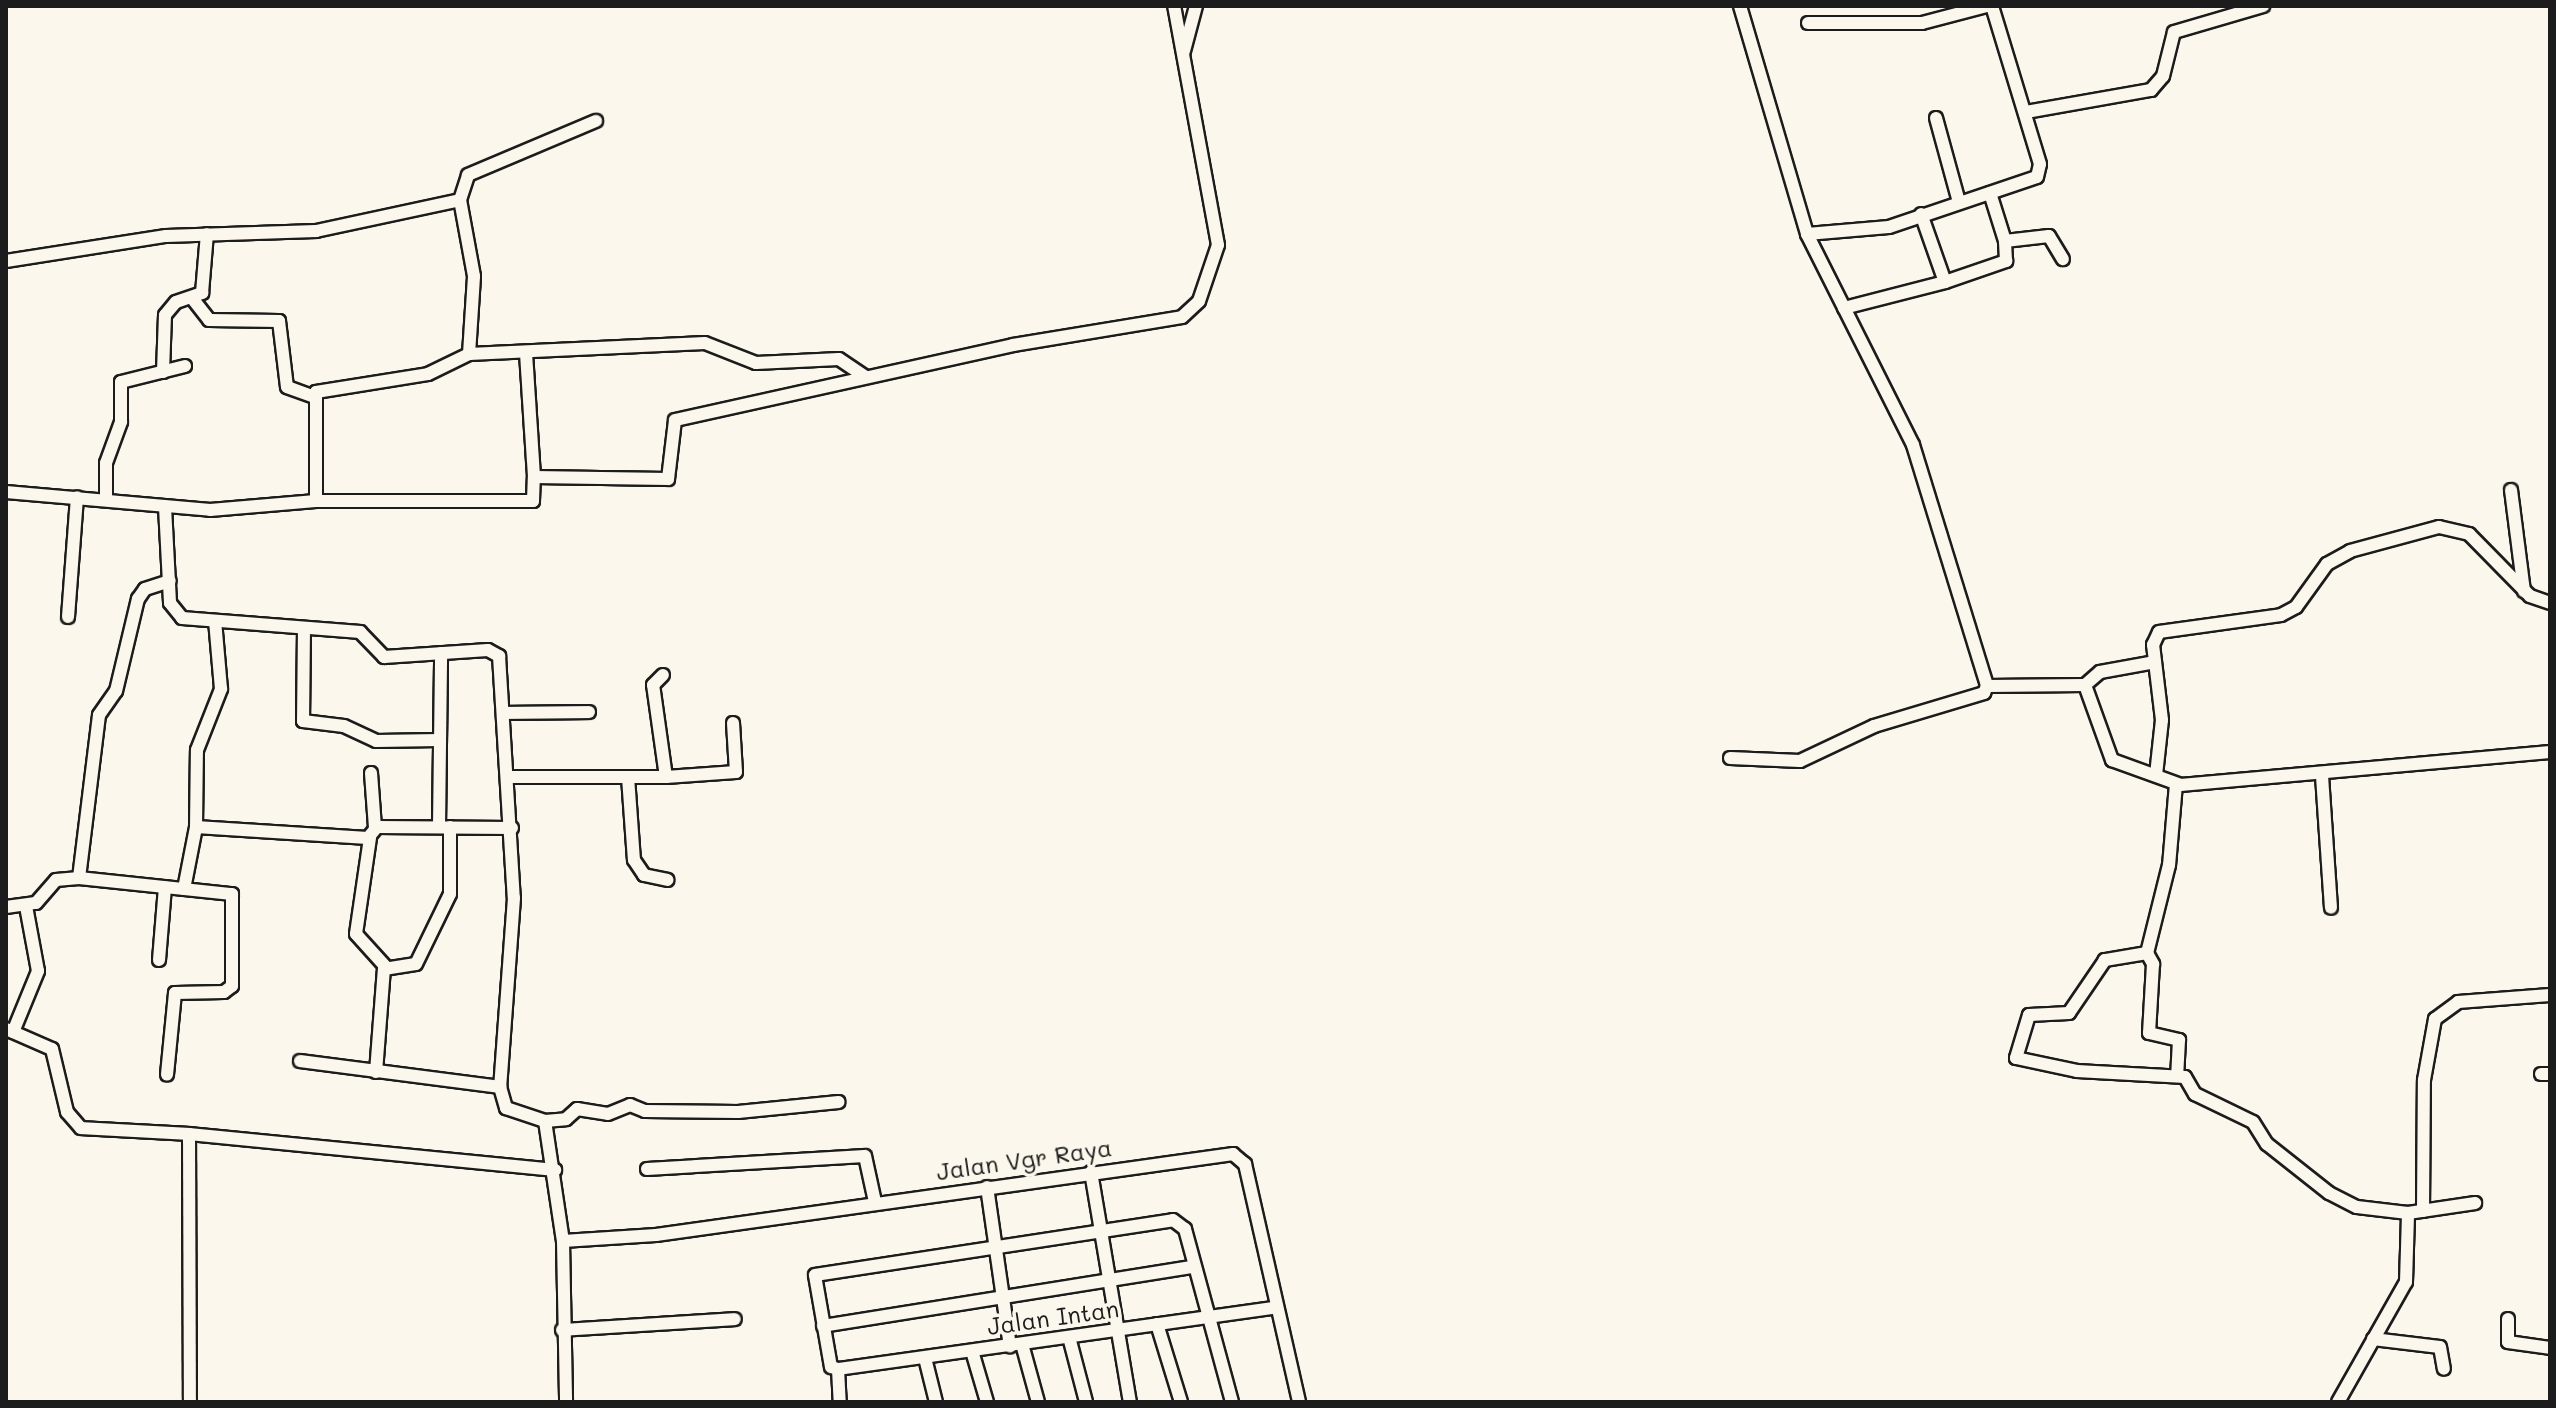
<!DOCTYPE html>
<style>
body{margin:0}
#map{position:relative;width:2556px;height:1408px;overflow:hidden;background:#fbf7ec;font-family:Mali,sans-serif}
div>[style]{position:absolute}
.roads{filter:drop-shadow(2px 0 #1c1c1c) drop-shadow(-2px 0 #1c1c1c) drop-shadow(0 2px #1c1c1c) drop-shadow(0 -2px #1c1c1c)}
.street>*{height:12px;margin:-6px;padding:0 6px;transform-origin:6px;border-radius:6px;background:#fbf7ec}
span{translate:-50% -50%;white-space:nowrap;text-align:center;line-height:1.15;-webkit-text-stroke:7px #fbf7ec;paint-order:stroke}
.street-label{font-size:24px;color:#1c1c1c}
.frame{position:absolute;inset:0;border:8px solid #1c1c1c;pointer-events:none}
</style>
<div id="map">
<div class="roads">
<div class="street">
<div style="left:1740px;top:6px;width:238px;rotate:73.6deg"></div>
<div style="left:1807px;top:234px;width:236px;rotate:63.3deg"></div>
<div style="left:1913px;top:445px;width:252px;rotate:72.9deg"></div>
<div style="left:1987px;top:686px;width:98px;rotate:-0.6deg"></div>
<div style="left:2085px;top:685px;width:80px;rotate:70.2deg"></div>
<div style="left:2112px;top:760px;width:73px;rotate:19.9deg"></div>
<div style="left:2181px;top:785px;width:370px;rotate:-5.1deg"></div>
<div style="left:1808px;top:23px;width:114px"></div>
<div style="left:1922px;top:23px;width:67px;rotate:-14.7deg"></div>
<div style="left:1184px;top:51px;width:47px;rotate:-75.1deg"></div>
<div style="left:2026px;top:112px;width:127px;rotate:-10deg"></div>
<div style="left:2151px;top:90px;width:18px;rotate:-49deg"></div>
<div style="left:2163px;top:76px;width:45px;rotate:-76deg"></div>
<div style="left:2174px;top:32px;width:93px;rotate:-16.3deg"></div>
<div style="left:1936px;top:118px;width:87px;rotate:74.7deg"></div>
<div style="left:1990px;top:193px;width:50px;rotate:72.6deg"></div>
<div style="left:2005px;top:241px;width:44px;rotate:-6.5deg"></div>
<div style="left:2049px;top:236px;width:27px;rotate:59deg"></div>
<div style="left:1807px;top:234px;width:82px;rotate:-4.9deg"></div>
<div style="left:1889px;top:227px;width:156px;rotate:-18.7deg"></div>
<div style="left:2037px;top:177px;width:13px;rotate:-77deg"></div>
<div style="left:2040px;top:164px;width:165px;rotate:-106.9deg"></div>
<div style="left:6px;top:261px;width:162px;rotate:-8.9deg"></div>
<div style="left:166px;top:236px;width:150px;rotate:-1.9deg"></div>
<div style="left:316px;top:231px;width:147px;rotate:-12.1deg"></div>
<div style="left:1945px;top:282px;width:65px;rotate:-19deg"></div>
<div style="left:2006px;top:261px;width:20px;rotate:-93deg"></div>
<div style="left:192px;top:298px;width:28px;rotate:52deg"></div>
<div style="left:209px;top:320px;width:70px;rotate:0.8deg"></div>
<div style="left:279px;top:321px;width:66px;rotate:83.1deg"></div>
<div style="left:287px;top:387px;width:29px;rotate:20deg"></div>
<div style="left:1844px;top:308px;width:104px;rotate:-14.4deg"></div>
<div style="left:1945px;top:282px;width:72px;rotate:-109.4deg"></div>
<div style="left:526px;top:353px;width:124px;rotate:86.3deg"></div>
<div style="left:469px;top:354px;width:78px;rotate:-86.3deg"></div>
<div style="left:474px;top:276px;width:77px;rotate:-100.4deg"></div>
<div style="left:460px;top:200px;width:26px;rotate:-72deg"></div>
<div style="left:468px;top:175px;width:139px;rotate:-22.9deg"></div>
<div style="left:163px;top:372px;width:57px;rotate:-88deg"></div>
<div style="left:165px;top:315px;width:17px;rotate:-50deg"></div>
<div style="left:176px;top:302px;width:28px;rotate:-19deg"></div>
<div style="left:202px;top:293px;width:59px;rotate:-85.2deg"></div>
<div style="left:2511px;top:490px;width:102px;rotate:82.7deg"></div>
<div style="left:6px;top:492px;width:205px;rotate:5deg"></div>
<div style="left:210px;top:510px;width:106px;rotate:-4.9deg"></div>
<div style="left:316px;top:501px;width:217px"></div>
<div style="left:533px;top:501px;width:24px;rotate:-88deg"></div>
<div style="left:534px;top:477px;width:134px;rotate:0.9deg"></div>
<div style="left:668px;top:479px;width:59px;rotate:-83.2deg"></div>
<div style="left:675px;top:420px;width:346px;rotate:-12.5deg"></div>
<div style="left:1013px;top:345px;width:171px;rotate:-9.4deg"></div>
<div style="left:1182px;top:317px;width:23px;rotate:-43deg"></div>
<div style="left:1199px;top:301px;width:59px;rotate:-71.3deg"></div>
<div style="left:1218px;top:245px;width:243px;rotate:-100.4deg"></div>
<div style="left:106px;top:500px;width:37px;rotate:-90deg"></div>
<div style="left:106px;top:463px;width:44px;rotate:-69.9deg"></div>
<div style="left:121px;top:422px;width:40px;rotate:-90deg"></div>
<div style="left:121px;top:382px;width:66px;rotate:-14deg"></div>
<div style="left:316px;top:501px;width:109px;rotate:-90deg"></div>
<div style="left:316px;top:392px;width:113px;rotate:-9.1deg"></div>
<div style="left:428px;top:374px;width:46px;rotate:-26deg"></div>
<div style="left:469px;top:354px;width:236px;rotate:-2.7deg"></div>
<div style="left:705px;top:343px;width:55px;rotate:21.4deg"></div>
<div style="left:756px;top:363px;width:83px;rotate:-2.8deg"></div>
<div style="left:839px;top:359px;width:30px;rotate:34deg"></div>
<div style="left:165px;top:507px;width:96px;rotate:87deg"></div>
<div style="left:170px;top:603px;width:19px;rotate:51deg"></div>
<div style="left:182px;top:618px;width:179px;rotate:4.5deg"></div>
<div style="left:360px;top:632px;width:35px;rotate:46deg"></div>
<div style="left:384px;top:657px;width:104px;rotate:-3.9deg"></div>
<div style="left:488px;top:650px;width:13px;rotate:29deg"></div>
<div style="left:499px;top:656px;width:242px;rotate:86.5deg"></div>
<div style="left:514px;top:898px;width:190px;rotate:94.2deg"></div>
<div style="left:500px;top:1087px;width:22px;rotate:74deg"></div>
<div style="left:506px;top:1108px;width:41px;rotate:18.4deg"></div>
<div style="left:545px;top:1121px;width:121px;rotate:81.5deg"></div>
<div style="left:563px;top:1241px;width:161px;rotate:88.9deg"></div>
<div style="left:68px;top:617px;width:120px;rotate:-85.7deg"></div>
<div style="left:304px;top:628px;width:93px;rotate:90.6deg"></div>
<div style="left:303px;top:721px;width:41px;rotate:7deg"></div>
<div style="left:344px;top:726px;width:35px;rotate:25deg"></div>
<div style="left:376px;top:741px;width:64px;rotate:-0.9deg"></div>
<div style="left:2085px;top:685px;width:20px;rotate:-41deg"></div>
<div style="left:2100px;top:672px;width:56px;rotate:-10.3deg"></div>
<div style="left:505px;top:713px;width:84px;rotate:-0.7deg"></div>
<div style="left:1730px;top:758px;width:70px;rotate:2.5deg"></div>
<div style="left:1800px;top:761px;width:82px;rotate:-25.3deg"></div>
<div style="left:1874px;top:726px;width:115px;rotate:-16.7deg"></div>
<div style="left:1984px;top:693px;width:8px;rotate:-67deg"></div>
<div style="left:371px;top:773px;width:55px;rotate:85.8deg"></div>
<div style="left:2156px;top:775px;width:55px;rotate:-83.8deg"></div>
<div style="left:2162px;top:720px;width:76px;rotate:-96.8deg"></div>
<div style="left:2153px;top:645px;width:14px;rotate:-65deg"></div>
<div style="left:2159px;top:632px;width:123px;rotate:-7.9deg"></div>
<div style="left:2281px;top:615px;width:17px;rotate:-28deg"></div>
<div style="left:2296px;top:607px;width:53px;rotate:-54.2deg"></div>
<div style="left:2327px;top:564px;width:26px;rotate:-29deg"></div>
<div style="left:2350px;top:551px;width:92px;rotate:-15.1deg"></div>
<div style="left:2439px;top:527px;width:31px;rotate:13deg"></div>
<div style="left:2469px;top:534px;width:87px;rotate:45.5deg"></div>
<div style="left:2530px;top:596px;width:21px;rotate:19deg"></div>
<div style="left:2322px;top:776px;width:132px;rotate:86.1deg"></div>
<div style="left:511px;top:777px;width:155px"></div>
<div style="left:666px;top:777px;width:93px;rotate:-98deg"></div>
<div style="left:653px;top:685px;width:14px;rotate:-45deg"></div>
<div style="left:628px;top:777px;width:83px;rotate:85.9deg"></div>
<div style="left:634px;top:860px;width:18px;rotate:56deg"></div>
<div style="left:644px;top:875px;width:24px;rotate:12deg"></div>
<div style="left:666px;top:777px;width:70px;rotate:-4.1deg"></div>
<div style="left:736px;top:772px;width:49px;rotate:-93.5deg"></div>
<div style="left:2176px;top:784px;width:81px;rotate:94.9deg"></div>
<div style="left:2169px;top:865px;width:91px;rotate:104deg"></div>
<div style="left:2147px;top:953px;width:13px;rotate:61deg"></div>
<div style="left:2153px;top:964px;width:69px;rotate:93.3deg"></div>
<div style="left:2149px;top:1033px;width:31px;rotate:13deg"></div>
<div style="left:2179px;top:1040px;width:36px;rotate:93deg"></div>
<div style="left:196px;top:827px;width:172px;rotate:3.7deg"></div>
<div style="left:368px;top:838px;width:14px;rotate:-51deg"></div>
<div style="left:377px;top:827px;width:135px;rotate:0.4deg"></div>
<div style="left:439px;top:827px;width:174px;rotate:-89.3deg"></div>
<div style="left:370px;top:838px;width:97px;rotate:98.3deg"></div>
<div style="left:356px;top:934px;width:43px;rotate:47.8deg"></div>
<div style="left:79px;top:878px;width:154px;rotate:6deg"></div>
<div style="left:232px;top:894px;width:92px;rotate:90deg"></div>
<div style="left:232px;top:986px;width:10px;rotate:143deg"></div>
<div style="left:224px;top:992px;width:49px;rotate:178.8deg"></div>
<div style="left:175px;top:993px;width:82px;rotate:95.6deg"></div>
<div style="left:184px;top:889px;width:63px;rotate:-79deg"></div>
<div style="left:196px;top:827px;width:77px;rotate:-89.3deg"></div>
<div style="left:197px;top:750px;width:66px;rotate:-68.5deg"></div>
<div style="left:221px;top:689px;width:68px;rotate:-95deg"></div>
<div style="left:6px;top:907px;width:30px;rotate:-8deg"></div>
<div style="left:36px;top:903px;width:30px;rotate:-49deg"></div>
<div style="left:56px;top:880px;width:23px;rotate:-5deg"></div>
<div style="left:79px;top:878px;width:164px;rotate:-83deg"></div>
<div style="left:99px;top:715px;width:29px;rotate:-55deg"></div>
<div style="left:116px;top:691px;width:95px;rotate:-76.6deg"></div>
<div style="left:138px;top:599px;width:12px;rotate:-55deg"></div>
<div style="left:145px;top:589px;width:26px;rotate:-18deg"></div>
<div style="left:2147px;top:953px;width:43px;rotate:170.5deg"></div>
<div style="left:2105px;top:960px;width:64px;rotate:124.2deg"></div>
<div style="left:2069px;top:1013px;width:40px;rotate:177.1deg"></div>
<div style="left:2029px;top:1015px;width:45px;rotate:106.8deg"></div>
<div style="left:2016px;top:1058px;width:62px;rotate:12deg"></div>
<div style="left:2077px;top:1071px;width:108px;rotate:3.2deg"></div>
<div style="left:2185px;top:1077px;width:20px;rotate:60deg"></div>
<div style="left:2195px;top:1094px;width:64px;rotate:25.8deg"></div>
<div style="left:2253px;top:1122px;width:26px;rotate:58deg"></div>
<div style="left:2267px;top:1144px;width:79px;rotate:38.3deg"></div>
<div style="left:2329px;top:1193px;width:31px;rotate:27deg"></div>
<div style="left:2357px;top:1207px;width:51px;rotate:6.7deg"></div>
<div style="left:2408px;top:1213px;width:68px;rotate:-8.5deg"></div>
<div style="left:159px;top:960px;width:73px;rotate:-85.3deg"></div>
<div style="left:6px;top:1029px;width:50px;rotate:23.5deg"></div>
<div style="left:52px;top:1049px;width:65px;rotate:76.6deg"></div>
<div style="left:67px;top:1112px;width:21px;rotate:49deg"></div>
<div style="left:81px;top:1128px;width:108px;rotate:3.2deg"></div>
<div style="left:189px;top:1134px;width:268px;rotate:89.8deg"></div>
<div style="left:13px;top:1032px;width:66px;rotate:-67.7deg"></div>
<div style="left:38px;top:971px;width:66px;rotate:-100.5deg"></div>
<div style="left:300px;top:1061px;width:202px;rotate:7.4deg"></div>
<div style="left:376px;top:1072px;width:103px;rotate:-85.6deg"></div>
<div style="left:384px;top:969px;width:32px;rotate:-9deg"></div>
<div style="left:416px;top:964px;width:78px;rotate:-64.1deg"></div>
<div style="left:450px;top:894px;width:67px;rotate:-90deg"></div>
<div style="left:2541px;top:1074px;width:9px"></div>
<div style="left:545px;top:1121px;width:21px;rotate:-5deg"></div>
<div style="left:566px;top:1119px;width:15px;rotate:-42deg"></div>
<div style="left:577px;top:1109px;width:31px;rotate:9deg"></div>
<div style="left:608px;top:1114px;width:24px;rotate:-22deg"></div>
<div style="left:630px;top:1105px;width:16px;rotate:22deg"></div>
<div style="left:645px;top:1111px;width:93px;rotate:0.6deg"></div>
<div style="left:738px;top:1112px;width:101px;rotate:-5.7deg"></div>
<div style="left:189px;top:1134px;width:368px;rotate:5.6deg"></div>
<div style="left:647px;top:1169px;width:218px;rotate:-3.4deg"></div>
<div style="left:865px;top:1156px;width:47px;rotate:77.7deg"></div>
<div style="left:1091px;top:1172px;width:233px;rotate:80.4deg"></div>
<div style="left:987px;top:1187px;width:161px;rotate:81.8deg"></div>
<div style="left:2423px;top:1211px;width:131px;rotate:-89.6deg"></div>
<div style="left:2424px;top:1080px;width:62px;rotate:-79.8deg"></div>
<div style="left:2435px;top:1019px;width:29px;rotate:-36deg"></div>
<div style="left:2458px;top:1002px;width:92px;rotate:-4.4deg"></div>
<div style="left:563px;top:1241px;width:93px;rotate:-3.7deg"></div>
<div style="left:656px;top:1235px;width:583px;rotate:-7.99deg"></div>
<div style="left:1233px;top:1154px;width:16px;rotate:40deg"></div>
<div style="left:1245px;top:1164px;width:244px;rotate:77.2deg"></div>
<div style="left:2508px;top:1319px;width:23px;rotate:90deg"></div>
<div style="left:2508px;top:1342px;width:42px;rotate:8.1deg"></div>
<div style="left:1157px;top:1324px;width:82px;rotate:72.9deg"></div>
<div style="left:823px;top:1326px;width:375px;rotate:-9.1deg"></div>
<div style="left:562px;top:1330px;width:173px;rotate:-3.6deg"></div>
<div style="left:1069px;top:1337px;width:67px;rotate:75.3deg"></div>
<div style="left:2373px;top:1339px;width:67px;rotate:6.8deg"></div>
<div style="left:2440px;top:1347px;width:22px;rotate:80deg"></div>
<div style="left:1022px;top:1344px;width:60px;rotate:74.6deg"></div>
<div style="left:972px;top:1351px;width:53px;rotate:73.6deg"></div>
<div style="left:925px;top:1358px;width:45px;rotate:76deg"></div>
<div style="left:838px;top:1369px;width:7px;rotate:-164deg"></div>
<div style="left:831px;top:1367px;width:93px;rotate:-99.9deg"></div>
<div style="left:815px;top:1275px;width:362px;rotate:-8.7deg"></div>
<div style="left:1173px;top:1220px;width:15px;rotate:37deg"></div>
<div style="left:1185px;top:1229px;width:179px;rotate:74.8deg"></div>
<div style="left:838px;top:1369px;width:439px;rotate:-8deg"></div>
<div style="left:838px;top:1369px;width:33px;rotate:87deg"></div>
<div style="left:2338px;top:1402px;width:138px;rotate:-60.5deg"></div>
<div style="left:2406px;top:1282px;width:69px;rotate:-88.3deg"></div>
</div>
</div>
<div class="street-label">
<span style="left:1024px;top:1159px;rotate:-8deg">Jalan Vgr Raya</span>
<span style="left:1053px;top:1317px;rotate:-8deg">Jalan Intan</span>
</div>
<div class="frame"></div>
</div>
